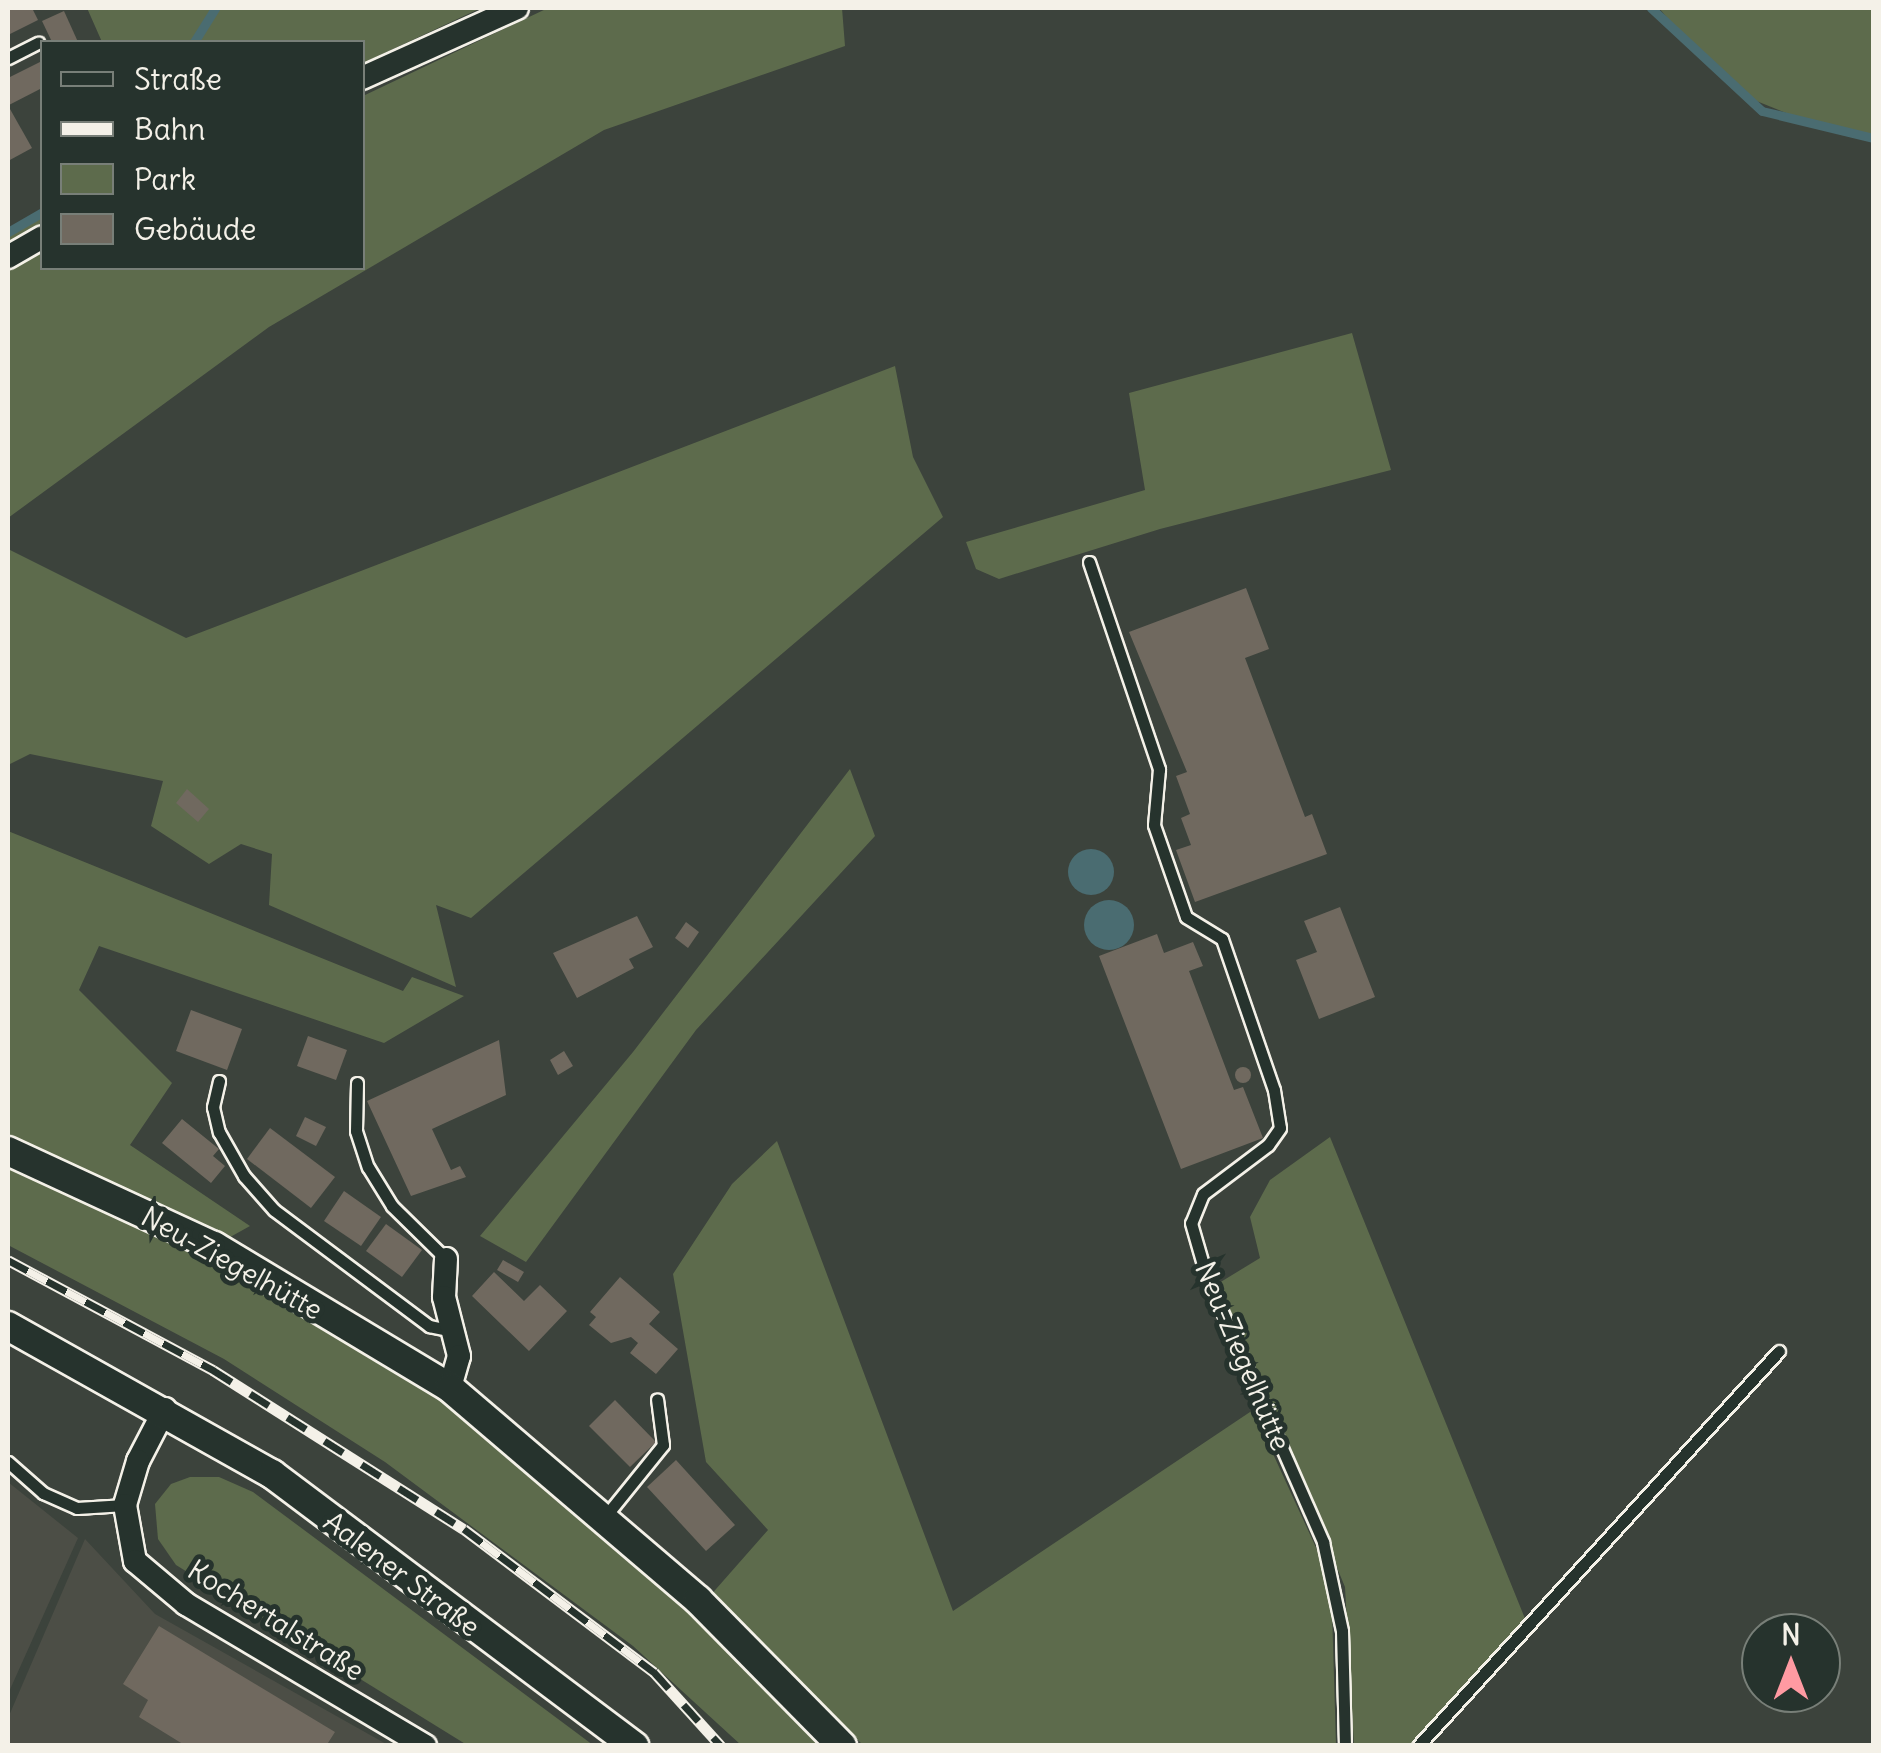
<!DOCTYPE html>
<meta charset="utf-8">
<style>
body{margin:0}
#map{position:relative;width:1881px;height:1753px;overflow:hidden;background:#3c433c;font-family:Delius,sans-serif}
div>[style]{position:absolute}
.built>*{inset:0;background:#4c4e46}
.green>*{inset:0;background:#5d6b4c}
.water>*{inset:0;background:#4a6c71}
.round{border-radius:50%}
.stream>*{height:9px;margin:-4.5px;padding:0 4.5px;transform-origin:4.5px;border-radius:4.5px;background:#4a6c71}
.building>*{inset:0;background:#70695f}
.roads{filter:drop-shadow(2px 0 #f4f1e8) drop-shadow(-2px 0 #f4f1e8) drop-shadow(0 2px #f4f1e8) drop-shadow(0 -2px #f4f1e8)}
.service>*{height:11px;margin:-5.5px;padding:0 5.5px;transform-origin:5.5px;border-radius:5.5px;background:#26332d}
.minor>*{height:22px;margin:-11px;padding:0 11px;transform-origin:11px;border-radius:11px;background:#26332d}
.tertiary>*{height:28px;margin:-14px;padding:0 14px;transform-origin:14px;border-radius:14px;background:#26332d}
.rail>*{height:11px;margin-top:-5.5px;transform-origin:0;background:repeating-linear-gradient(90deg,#26332d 0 22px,#f4f1e8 0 44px);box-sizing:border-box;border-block:2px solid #f4f1e8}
span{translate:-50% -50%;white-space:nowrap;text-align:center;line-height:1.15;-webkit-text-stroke:10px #26332d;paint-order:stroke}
.street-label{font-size:28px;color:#f4f1e8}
.frame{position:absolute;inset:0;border:10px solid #f4f1e8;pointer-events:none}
.legend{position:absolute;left:40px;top:40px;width:325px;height:230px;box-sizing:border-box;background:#26332d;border:2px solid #787f78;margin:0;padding:12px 18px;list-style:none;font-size:30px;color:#f4f1e8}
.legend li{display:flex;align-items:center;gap:20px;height:50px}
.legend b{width:50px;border:2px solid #787f78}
.north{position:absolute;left:1741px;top:1613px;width:100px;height:100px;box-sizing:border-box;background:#26332d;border:2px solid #787f78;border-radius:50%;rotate:0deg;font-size:28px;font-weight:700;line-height:40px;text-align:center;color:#f4f1e8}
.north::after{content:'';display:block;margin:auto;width:35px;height:45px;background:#ff9aa2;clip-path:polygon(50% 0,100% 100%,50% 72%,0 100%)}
</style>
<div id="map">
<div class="built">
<div style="clip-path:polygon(8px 1482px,78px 1538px,8px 1694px)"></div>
<div style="clip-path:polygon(85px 1539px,155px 1614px,388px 1745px,8px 1746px,8px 1718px)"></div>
</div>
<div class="green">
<div style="clip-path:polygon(87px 8px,481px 8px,363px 63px,362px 42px,102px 42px)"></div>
<div style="clip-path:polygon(548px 8px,842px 8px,845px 46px,604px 130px,269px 327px,8px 518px,8px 234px,42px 212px,42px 268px,362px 268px,363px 96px)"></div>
<div style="clip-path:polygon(1659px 8px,1873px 8px,1873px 138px,1838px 134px,1749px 98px,1697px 54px)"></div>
<div style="clip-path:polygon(1352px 333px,1391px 470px,1160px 529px,999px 579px,976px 569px,966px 542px,1145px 490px,1129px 393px)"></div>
<div style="clip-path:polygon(895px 366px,913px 457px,943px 517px,471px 918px,436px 905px,456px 987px,269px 905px,272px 854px,241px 844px,209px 864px,151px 826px,163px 781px,30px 754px,8px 765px,8px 549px,186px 638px)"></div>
<div style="clip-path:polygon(850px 769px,875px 836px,696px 1030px,526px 1262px,480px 1236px,633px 1052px)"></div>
<div style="clip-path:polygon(8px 831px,403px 991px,412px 977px,464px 996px,384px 1043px,99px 946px,79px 990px,172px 1083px,130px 1145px,250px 1226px,214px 1246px,8px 1158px)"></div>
<div style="clip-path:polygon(1330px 1137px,1526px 1621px,1412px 1745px,1354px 1745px,1345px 1587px,1219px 1283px,1260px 1258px,1250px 1217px,1270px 1180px)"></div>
<div style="clip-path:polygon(777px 1141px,953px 1611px,1253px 1410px,1318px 1552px,1332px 1610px,1336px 1745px,863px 1745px,709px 1597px,768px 1530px,706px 1462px,673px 1274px,732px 1184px)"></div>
<div style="clip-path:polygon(8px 1162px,211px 1257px,447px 1399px,691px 1609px,828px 1745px,741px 1745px,633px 1646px,385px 1462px,224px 1359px,8px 1245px)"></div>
<div style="clip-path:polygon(190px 1477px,219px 1477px,253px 1492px,593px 1745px,467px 1745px,176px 1565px,158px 1539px,155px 1504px,171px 1484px)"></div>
</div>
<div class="water">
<div class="round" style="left:1068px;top:849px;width:46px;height:46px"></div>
<div class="round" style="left:1084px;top:900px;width:50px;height:50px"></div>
</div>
<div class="stream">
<div style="left:1651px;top:8px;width:151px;rotate:42.9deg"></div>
<div style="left:1762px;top:111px;width:115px;rotate:13.6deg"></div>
<div style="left:194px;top:42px;width:40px;rotate:-58deg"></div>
<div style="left:8px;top:232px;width:39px;rotate:-30deg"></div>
</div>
<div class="building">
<div style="clip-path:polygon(8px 8px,32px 8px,38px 20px,8px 35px)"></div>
<div style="clip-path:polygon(64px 11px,78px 42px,52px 42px,42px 21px)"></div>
<div style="clip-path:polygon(42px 61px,42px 88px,9px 105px,8px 78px)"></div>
<div style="clip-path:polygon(10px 109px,32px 148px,8px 161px,8px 110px)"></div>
<div style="clip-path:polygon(1246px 588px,1269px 649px,1245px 658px,1305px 817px,1312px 814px,1327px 854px,1195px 902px,1176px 850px,1191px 845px,1181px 818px,1190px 814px,1176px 776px,1187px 772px,1129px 632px)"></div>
<div style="clip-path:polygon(187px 789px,209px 809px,198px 822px,176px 803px)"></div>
<div style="clip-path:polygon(1340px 907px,1375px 997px,1319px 1019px,1296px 960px,1317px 952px,1304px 921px)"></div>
<div style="clip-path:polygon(637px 916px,653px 947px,629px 959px,634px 968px,577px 998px,553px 953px)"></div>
<div style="clip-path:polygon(686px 922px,699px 932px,688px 948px,675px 938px)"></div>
<div style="clip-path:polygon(1157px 934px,1164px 953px,1193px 942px,1203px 966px,1189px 971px,1234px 1090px,1243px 1087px,1263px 1138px,1181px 1169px,1099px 956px)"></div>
<div style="clip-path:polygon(191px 1010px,242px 1029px,227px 1070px,176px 1051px)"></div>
<div style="clip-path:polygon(308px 1036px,347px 1050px,336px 1080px,297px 1066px)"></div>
<div style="clip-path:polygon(499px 1040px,506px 1095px,432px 1129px,451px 1170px,460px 1166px,466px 1177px,411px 1196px,367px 1101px)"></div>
<div style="clip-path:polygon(564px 1051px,573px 1066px,558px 1075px,550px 1060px)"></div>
<div class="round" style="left:1235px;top:1067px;width:16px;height:16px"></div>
<div style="clip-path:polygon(305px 1117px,326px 1127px,316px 1146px,296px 1136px)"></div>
<div style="clip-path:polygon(182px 1119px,219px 1149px,213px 1156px,225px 1166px,211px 1183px,162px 1143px)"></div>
<div style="clip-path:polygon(270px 1128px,335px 1177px,311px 1208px,247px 1159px)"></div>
<div style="clip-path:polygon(344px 1191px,381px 1217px,361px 1246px,324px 1221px)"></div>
<div style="clip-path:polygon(386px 1224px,422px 1250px,402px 1277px,366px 1251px)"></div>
<div style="clip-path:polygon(503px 1260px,524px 1272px,518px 1282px,497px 1270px)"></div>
<div style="clip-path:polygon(494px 1272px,524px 1301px,540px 1285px,567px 1311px,529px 1351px,472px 1296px)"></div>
<div style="clip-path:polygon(620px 1277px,660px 1312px,649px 1324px,678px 1349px,656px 1374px,630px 1353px,638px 1343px,631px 1337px,611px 1343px,589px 1325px,596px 1317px,590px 1312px)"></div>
<div style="clip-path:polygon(615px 1400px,656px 1442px,630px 1467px,589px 1426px)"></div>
<div style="clip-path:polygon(676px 1460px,735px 1525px,706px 1551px,647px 1487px)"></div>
<div style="clip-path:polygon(159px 1626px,335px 1732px,326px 1746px,186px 1746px,139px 1717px,148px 1700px,123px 1684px)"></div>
</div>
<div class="roads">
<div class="service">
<div style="left:8px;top:58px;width:34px;rotate:-27deg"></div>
<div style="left:1089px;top:562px;width:219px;rotate:71.3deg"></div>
<div style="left:1159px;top:769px;width:56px;rotate:95.1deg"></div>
<div style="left:1154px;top:825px;width:97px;rotate:70.8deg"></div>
<div style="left:1186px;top:917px;width:42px;rotate:31.4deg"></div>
<div style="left:1222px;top:939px;width:160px;rotate:71deg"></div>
<div style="left:1274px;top:1090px;width:38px;rotate:81deg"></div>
<div style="left:1280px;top:1128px;width:21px;rotate:125deg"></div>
<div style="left:1268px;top:1145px;width:81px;rotate:143deg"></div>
<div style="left:1203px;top:1194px;width:31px;rotate:112deg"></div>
<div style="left:1191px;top:1223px;width:54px;rotate:73.9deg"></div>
<div style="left:1206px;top:1275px;width:292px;rotate:66.3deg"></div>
<div style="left:1323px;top:1542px;width:91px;rotate:77.9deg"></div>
<div style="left:1342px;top:1631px;width:115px;rotate:88.5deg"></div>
<div style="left:219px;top:1081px;width:27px;rotate:103deg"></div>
<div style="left:213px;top:1107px;width:26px;rotate:77deg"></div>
<div style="left:219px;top:1132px;width:51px;rotate:60.4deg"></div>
<div style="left:244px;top:1176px;width:45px;rotate:48.6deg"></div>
<div style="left:274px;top:1210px;width:194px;rotate:36.8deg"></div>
<div style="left:429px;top:1326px;width:24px;rotate:12deg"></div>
<div style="left:357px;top:1083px;width:48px;rotate:91.2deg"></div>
<div style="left:356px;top:1131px;width:38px;rotate:72deg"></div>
<div style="left:368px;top:1167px;width:46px;rotate:58.4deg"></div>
<div style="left:392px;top:1206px;width:76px;rotate:44.5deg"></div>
<div style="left:8px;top:1462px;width:47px;rotate:41.5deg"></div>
<div style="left:43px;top:1493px;width:37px;rotate:24deg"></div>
<div style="left:77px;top:1508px;width:48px;rotate:-3.6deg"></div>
<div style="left:604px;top:1518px;width:94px;rotate:-51.1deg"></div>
<div style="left:663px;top:1445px;width:46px;rotate:-97.4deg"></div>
<div style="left:1418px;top:1746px;width:535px;rotate:-47.58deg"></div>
</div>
<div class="minor">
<div style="left:362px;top:78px;width:170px;rotate:-24.3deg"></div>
<div style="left:8px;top:257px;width:39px;rotate:-30deg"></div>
<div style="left:446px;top:1259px;width:38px;rotate:93deg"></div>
<div style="left:444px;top:1297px;width:61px;rotate:75.7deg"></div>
<div style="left:459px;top:1356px;width:33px;rotate:106deg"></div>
<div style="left:165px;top:1409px;width:59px;rotate:117.4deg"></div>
<div style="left:138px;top:1461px;width:46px;rotate:106.5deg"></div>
<div style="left:125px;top:1505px;width:57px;rotate:79.9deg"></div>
<div style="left:135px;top:1561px;width:67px;rotate:40.1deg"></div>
<div style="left:186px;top:1604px;width:278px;rotate:30.7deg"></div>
</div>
<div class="tertiary">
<div style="left:8px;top:1151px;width:227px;rotate:24.8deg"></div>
<div style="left:214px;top:1246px;width:275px;rotate:31deg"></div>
<div style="left:450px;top:1388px;width:326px;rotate:40.5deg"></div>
<div style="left:698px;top:1600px;width:205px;rotate:45.4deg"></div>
<div style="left:8px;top:1326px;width:303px;rotate:29.3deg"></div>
<div style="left:272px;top:1474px;width:453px;rotate:36.9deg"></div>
</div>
</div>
<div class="rail">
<div style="left:8px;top:1260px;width:233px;rotate:28.2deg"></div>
<div style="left:213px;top:1370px;width:297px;rotate:32.4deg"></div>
<div style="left:464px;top:1529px;width:238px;rotate:37deg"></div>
<div style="left:654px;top:1672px;width:100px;rotate:47.8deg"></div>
</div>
<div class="street-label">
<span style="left:232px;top:1263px;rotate:29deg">Neu-Ziegelhütte</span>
<span style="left:1243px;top:1356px;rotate:67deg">Neu-Ziegelhütte</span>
<span style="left:402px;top:1574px;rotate:37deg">Aalener Straße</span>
<span style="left:276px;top:1620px;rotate:32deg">Kochertalstraße</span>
</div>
<div class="frame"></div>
<ul class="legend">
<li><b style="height:12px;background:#26332d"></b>Straße</li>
<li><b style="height:12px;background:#f4f1e8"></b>Bahn</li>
<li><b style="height:28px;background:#5d6b4c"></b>Park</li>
<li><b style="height:28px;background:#70695f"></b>Gebäude</li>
</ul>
<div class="north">N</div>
</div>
